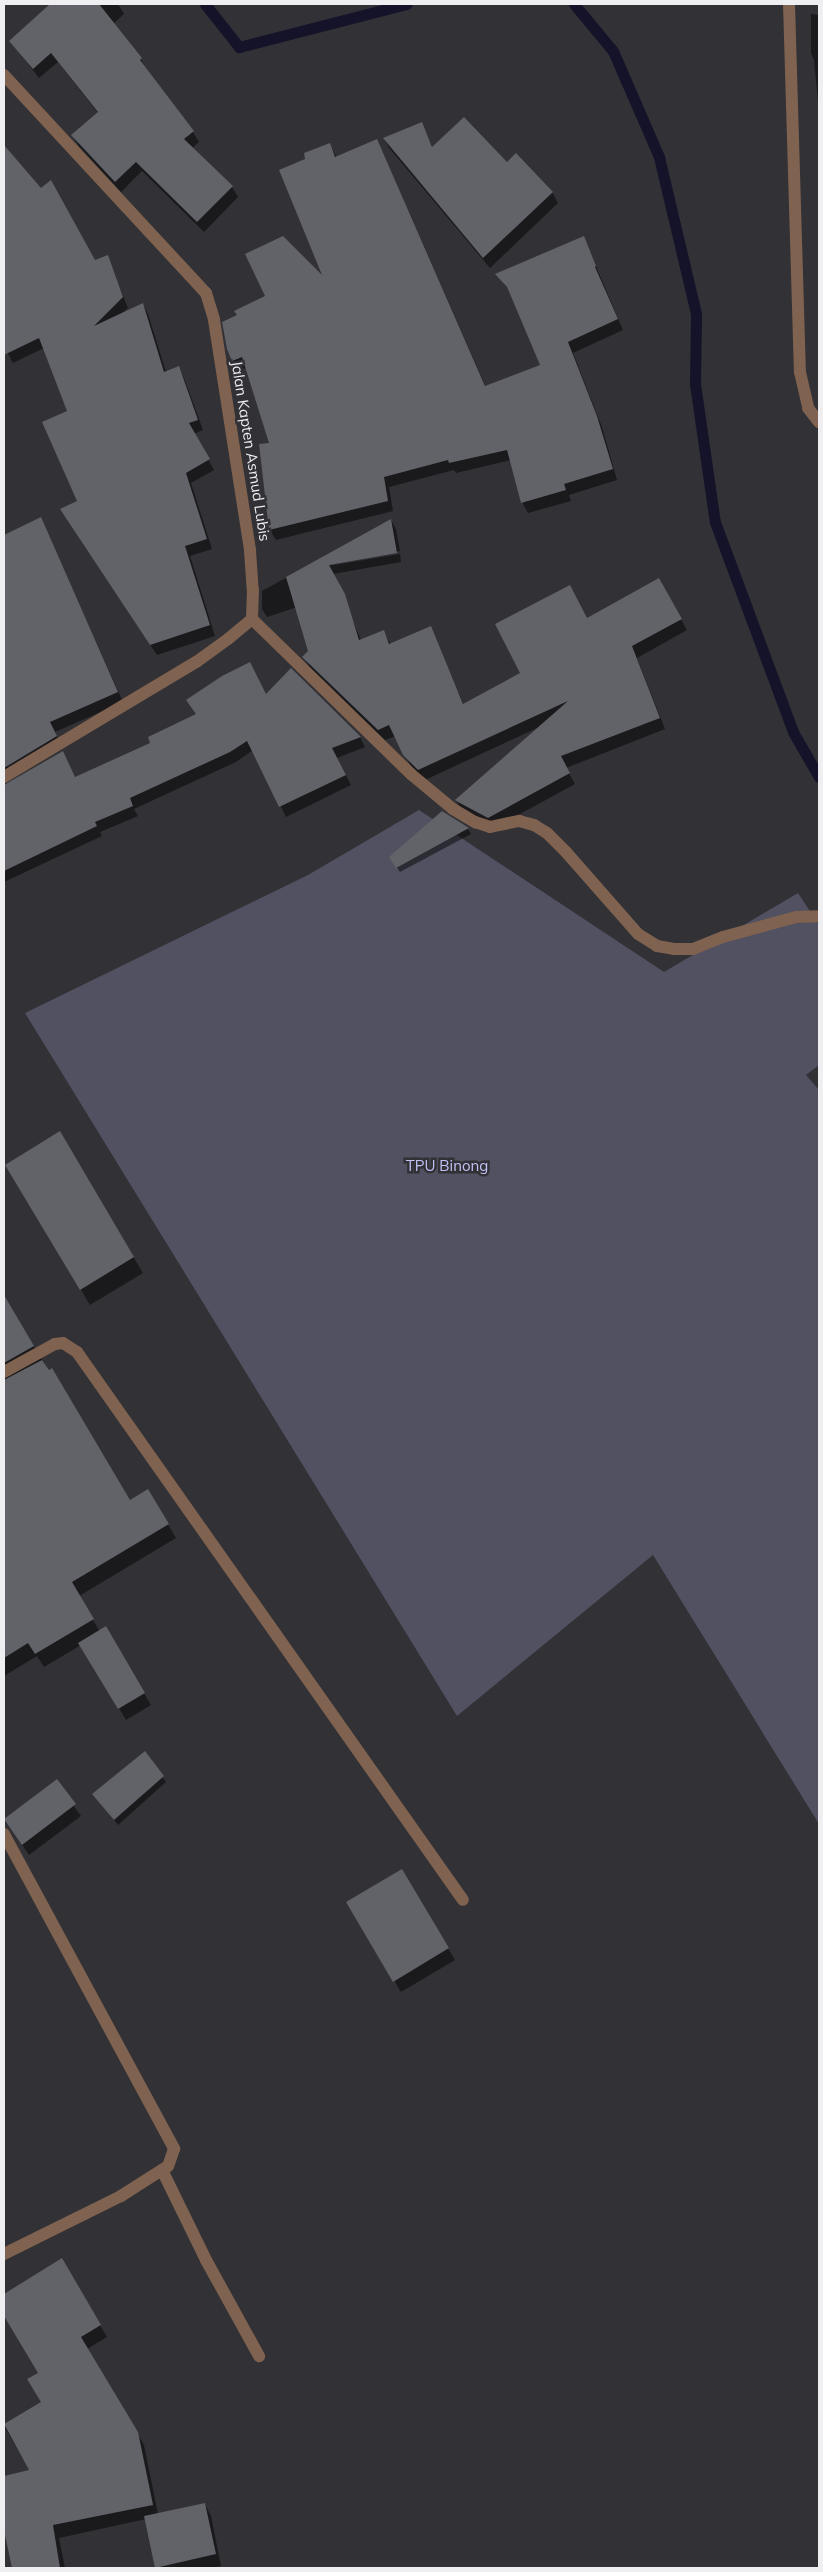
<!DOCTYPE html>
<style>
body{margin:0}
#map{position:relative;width:823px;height:2572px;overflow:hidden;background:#313136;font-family:Mulish,sans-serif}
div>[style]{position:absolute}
.green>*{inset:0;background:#515162}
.shadow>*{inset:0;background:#0007}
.stream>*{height:11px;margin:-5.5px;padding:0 5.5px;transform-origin:5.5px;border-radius:5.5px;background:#14132a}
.building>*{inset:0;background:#626369}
.minor>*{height:12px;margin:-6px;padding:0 6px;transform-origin:6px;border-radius:6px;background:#7f624f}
span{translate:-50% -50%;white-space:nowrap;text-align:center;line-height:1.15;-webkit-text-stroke:5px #313136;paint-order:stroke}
.street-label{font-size:15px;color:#efeff2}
.park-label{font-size:15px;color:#c1c2f7}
.frame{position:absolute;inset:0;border:5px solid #efeff2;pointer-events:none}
</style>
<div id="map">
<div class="green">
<div style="clip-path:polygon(419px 810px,664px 972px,798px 893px,819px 925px,819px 1065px,806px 1075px,819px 1090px,819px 1824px,653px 1555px,457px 1716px,25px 1013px,308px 875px)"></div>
</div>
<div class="shadow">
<div style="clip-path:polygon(52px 4px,118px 4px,124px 14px,113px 24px,141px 59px,146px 70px,193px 132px,199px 142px,192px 148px,232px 187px,238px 197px,204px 232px,142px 171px,121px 192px,79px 146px,73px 136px,98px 113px,58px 62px,39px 78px,11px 41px)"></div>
<div style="clip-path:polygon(811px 14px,819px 15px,819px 112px,814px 60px,811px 53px)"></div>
<div style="clip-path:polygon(421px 124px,433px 148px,507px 164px,552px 192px,558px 203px,490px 268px,390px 149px,384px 139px)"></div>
<div style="clip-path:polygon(330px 145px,337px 158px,382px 151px,486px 387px,542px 365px,511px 293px,497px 274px,584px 238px,623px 330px,573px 353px,602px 427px,617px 480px,569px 495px,571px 501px,528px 513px,522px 502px,511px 460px,456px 473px,454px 470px,389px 487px,393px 511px,276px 540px,270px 530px,260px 446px,271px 444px,247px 367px,239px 371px,233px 360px,326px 280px,307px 159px)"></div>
<div style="clip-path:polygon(11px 156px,95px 261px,107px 257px,128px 308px,121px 314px,143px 304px,148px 314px,166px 372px,179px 368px,184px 378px,203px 430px,194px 434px,214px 470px,191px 483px,212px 549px,190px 556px,215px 636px,157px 655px,77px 534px,85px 515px,68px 411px,44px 348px,13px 363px,4px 346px,4px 162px)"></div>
<div style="clip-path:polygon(41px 519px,123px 702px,55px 732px,61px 746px,4px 782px,4px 536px)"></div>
<div style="clip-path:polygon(391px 520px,396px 529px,400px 551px,331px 563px,328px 566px,400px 554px,401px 562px,333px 574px,343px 592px,267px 617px,262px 609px,262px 591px)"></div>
<div style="clip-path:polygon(659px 580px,687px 630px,637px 658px,665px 729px,566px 768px,575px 784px,494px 828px,462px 811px,456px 800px,537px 728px,425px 780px,411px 766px,396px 736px,385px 740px,310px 668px,304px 657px,349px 612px,361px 640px,383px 631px,391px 645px,430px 628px,464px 705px,522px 674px,587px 619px)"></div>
<div style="clip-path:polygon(291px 670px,360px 737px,365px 747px,337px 758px,351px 785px,286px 817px,253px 750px,236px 762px,134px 809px,138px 816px,100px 832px,102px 836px,4px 882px,4px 785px,9px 785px,63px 753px,75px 778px,266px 696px)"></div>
<div style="clip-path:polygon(442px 812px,468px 829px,471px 834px,400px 872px,394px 863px)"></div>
<div style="clip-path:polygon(59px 1133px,143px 1273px,90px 1305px,16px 1181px)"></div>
<div style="clip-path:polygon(4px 1298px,130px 1502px,148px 1491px,176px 1538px,79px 1596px,100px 1632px,106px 1628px,151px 1705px,126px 1720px,81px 1645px,44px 1667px,37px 1656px,4px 1676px)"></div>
<div style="clip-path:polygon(144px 1753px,166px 1782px,118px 1825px,94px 1795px)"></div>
<div style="clip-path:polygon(56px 1781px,81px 1816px,29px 1855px,5px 1819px)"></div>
<div style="clip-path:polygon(401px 1870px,455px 1960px,401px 1992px,348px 1903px)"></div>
<div style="clip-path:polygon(61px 2260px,107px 2337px,87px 2349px,144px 2445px,158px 2514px,205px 2504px,211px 2516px,221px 2566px,209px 2568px,157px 2568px,146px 2519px,59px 2538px,65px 2568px,13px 2568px,4px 2524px,4px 2477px,30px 2471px,4px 2426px,43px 2403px,39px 2374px,4px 2314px,4px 2295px)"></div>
</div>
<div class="stream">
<div style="left:205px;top:4px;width:55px;rotate:51.7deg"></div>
<div style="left:239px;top:47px;width:173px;rotate:-14.4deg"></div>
<div style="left:574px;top:4px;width:61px;rotate:50.3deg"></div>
<div style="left:613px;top:51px;width:116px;rotate:66.5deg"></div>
<div style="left:659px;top:157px;width:161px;rotate:76.7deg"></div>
<div style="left:696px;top:314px;width:70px;rotate:90.8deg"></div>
<div style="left:695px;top:384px;width:139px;rotate:81.8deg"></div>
<div style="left:715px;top:522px;width:224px;rotate:69.6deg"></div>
<div style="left:793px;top:732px;width:52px;rotate:60deg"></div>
</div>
<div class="building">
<div style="clip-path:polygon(50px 4px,99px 4px,142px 58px,140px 60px,194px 131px,184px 139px,233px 186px,197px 222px,136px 162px,115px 182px,71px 135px,98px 112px,51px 53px,33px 69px,9px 41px)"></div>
<div style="clip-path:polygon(464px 117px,507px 162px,516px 153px,553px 192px,483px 258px,383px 138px,422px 122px,432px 147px)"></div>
<div style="clip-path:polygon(377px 139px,485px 386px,540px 365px,507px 287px,495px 274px,584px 236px,596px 266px,595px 267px,618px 319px,568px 342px,597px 416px,613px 469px,564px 484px,566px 490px,521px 503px,507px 450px,449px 463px,448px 460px,384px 477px,388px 501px,269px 530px,259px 444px,269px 443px,242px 357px,232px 361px,227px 349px,222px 322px,237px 315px,234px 311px,265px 296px,245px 254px,283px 236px,322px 275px,279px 170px,305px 159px,304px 153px,330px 143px,335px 157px)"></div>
<div style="clip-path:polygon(4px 145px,41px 188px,51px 180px,95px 260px,108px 255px,123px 297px,94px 326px,143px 303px,164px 372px,179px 366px,198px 420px,189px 423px,210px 459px,186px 473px,207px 539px,185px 546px,210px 625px,150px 645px,60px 509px,77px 501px,42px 422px,67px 411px,39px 338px,4px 355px)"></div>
<div style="clip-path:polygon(41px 517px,118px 692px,50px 722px,57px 736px,4px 768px,4px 535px)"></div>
<div style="clip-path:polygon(391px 519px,397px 553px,329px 565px,345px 594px,359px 640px,384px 630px,389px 644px,431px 626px,463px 704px,520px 673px,495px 624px,570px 585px,587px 618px,659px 578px,682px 619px,632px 646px,660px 718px,561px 756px,570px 773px,488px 818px,458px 802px,455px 800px,568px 701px,418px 770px,403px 755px,389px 725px,378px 730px,302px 657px,308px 651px,286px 577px)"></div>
<div style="clip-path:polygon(250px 662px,266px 694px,291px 668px,361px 737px,332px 748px,346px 775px,279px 807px,247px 741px,230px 752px,130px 798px,133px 806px,95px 822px,97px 826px,4px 871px,4px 785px,63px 751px,75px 777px,150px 743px,148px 737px,196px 714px,186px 700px,222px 676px)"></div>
<div style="clip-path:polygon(442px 811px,469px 828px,396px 868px,389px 857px)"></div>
<div style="clip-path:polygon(60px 1131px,134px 1257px,80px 1290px,5px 1165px)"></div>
<div style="clip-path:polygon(4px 1295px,34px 1346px,4px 1363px)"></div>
<div style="clip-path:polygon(42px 1360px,49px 1370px,52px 1368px,130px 1500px,148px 1489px,169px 1524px,72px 1582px,94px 1619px,35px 1654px,28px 1643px,4px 1658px,4px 1380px)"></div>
<div style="clip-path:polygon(106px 1626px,145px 1693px,118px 1709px,78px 1643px)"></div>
<div style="clip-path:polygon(145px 1751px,164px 1776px,114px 1820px,92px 1794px)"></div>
<div style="clip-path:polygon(57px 1779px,76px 1804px,22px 1845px,4px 1819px)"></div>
<div style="clip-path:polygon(402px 1869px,449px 1948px,393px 1982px,346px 1902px)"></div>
<div style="clip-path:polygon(62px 2258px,101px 2325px,81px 2337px,138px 2432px,153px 2505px,53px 2525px,60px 2568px,12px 2568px,4px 2530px,4px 2476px,29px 2470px,4px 2424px,41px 2402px,27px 2379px,38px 2373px,4px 2316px,4px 2294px)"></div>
<div style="clip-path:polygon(205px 2503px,216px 2554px,155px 2568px,144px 2516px)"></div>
</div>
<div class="minor">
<div style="left:789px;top:4px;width:368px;rotate:88.3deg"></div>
<div style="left:800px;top:372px;width:37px;rotate:77deg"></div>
<div style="left:808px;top:408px;width:18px;rotate:52deg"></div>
<div style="left:4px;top:75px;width:297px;rotate:47.2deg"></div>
<div style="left:206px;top:293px;width:28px;rotate:73deg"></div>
<div style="left:214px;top:320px;width:234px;rotate:81.1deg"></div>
<div style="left:250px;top:551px;width:39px;rotate:86deg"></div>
<div style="left:253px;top:590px;width:29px;rotate:92deg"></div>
<div style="left:252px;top:619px;width:31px;rotate:140deg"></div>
<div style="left:228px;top:639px;width:39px;rotate:144deg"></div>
<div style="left:196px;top:662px;width:224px;rotate:149.1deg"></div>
<div style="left:252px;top:619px;width:223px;rotate:44.3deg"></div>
<div style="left:412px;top:775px;width:53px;rotate:39.7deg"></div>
<div style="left:453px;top:809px;width:26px;rotate:31deg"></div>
<div style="left:475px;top:822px;width:16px;rotate:18deg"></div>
<div style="left:490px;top:827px;width:30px;rotate:-12deg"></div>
<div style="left:519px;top:821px;width:16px;rotate:15deg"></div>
<div style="left:534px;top:825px;width:15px;rotate:32deg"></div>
<div style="left:547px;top:833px;width:27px;rotate:45deg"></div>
<div style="left:566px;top:852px;width:109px;rotate:48.7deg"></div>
<div style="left:638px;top:934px;width:22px;rotate:32deg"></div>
<div style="left:657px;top:946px;width:17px;rotate:10deg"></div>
<div style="left:674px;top:949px;width:19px"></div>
<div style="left:693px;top:949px;width:32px;rotate:-22deg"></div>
<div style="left:723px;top:937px;width:76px;rotate:-15.3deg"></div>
<div style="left:796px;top:917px;width:23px;rotate:-2deg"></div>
<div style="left:4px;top:1372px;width:58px;rotate:-28.8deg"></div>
<div style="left:55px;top:1344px;width:8px;rotate:-7deg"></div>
<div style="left:63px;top:1343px;width:17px;rotate:33deg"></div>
<div style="left:77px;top:1352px;width:670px;rotate:54.84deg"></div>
<div style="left:4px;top:1834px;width:358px;rotate:61.6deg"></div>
<div style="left:174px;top:2149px;width:18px;rotate:109deg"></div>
<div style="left:168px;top:2166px;width:56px;rotate:147.4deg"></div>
<div style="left:121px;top:2196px;width:131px;rotate:153.6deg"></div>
<div style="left:162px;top:2170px;width:100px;rotate:63.9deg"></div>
<div style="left:206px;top:2260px;width:110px;rotate:61.1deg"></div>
</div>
<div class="street-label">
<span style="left:251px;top:451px;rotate:81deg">Jalan Kapten Asmud Lubis</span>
</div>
<div class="park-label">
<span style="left:447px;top:1166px">TPU Binong</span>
</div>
<div class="frame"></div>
</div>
